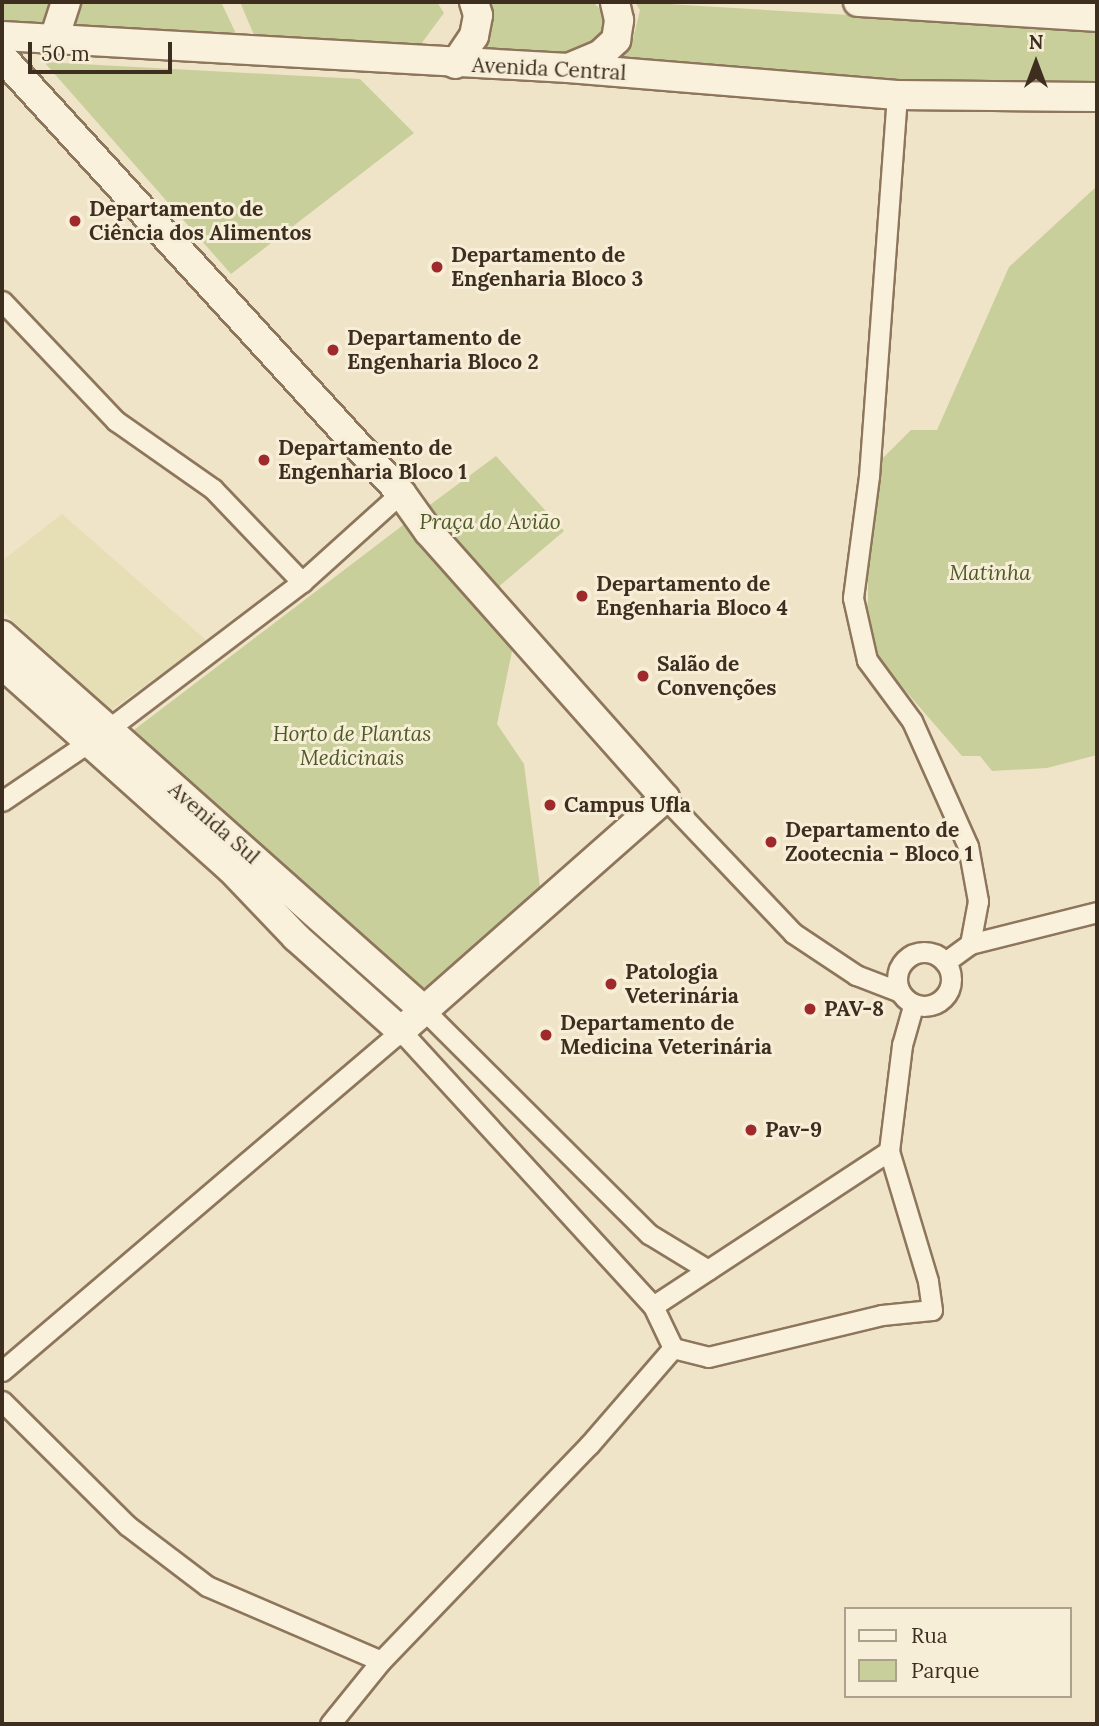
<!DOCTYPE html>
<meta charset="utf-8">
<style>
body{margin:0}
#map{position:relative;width:1099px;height:1726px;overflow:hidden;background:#f0e4c8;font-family:Lora,serif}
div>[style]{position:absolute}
.farmland>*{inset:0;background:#e6deb5}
.green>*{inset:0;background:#c9cf9b}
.roads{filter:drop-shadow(2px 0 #8d765c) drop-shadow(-2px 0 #8d765c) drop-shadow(0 2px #8d765c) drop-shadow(0 -2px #8d765c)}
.street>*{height:19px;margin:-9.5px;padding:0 9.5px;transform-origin:9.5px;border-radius:9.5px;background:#faf1dc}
.street>.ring{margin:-9.5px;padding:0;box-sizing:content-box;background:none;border:19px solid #faf1dc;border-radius:50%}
.secondary>*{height:28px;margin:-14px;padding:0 14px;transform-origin:14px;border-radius:14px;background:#faf1dc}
.dots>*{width:19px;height:19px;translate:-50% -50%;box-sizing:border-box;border:4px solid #f7eed8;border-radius:50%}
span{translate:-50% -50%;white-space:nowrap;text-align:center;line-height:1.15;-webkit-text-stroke:6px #f7eed8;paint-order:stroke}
.street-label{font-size:21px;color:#3d2e20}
.poi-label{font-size:21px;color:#3d2e20;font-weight:700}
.left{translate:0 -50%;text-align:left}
.park-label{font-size:21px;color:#4d5a26;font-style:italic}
.frame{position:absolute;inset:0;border:4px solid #3d2e20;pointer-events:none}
.legend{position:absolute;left:844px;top:1607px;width:228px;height:91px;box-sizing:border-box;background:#f7eed8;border:2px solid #ada18e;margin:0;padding:9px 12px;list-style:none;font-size:21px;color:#3d2e20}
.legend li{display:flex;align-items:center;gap:14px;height:35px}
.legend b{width:35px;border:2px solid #ada18e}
.north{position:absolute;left:1001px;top:28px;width:70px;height:70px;-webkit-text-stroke:5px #f7eed8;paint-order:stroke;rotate:0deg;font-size:19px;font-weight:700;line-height:28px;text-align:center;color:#3d2e20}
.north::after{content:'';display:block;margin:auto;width:24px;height:32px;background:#3d2e20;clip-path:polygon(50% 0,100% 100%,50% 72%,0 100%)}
.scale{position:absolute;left:28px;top:42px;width:144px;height:32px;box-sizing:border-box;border:4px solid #3d2e20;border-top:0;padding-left:9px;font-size:21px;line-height:24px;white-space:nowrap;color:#3d2e20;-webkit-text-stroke:5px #f7eed8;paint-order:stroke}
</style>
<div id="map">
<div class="farmland">
<div style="clip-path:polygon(62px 514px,207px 641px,111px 710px,2px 611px,2px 561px)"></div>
</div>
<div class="green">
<div style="clip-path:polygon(2px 2px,60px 2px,49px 32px,2px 29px)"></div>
<div style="clip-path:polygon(74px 2px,221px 2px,240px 42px,62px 34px)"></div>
<div style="clip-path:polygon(240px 2px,437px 2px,444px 13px,415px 52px,257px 42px)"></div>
<div style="clip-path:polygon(486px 2px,593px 2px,606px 15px,603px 40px,576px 56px,477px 55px)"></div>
<div style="clip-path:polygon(635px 2px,1097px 30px,1097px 88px,897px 83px,615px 60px,633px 39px,640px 10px)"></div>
<div style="clip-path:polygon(44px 62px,360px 79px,414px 133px,231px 274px)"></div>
<div style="clip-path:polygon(1097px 186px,1097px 755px,1047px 768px,992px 771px,980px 756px,962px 756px,883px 665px,858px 645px,868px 602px,868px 473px,911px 430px,937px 430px,1009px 267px)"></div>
<div style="clip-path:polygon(496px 456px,564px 531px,489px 595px,419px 513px)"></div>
<div style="clip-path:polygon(415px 516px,515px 637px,497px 724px,524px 764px,542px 902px,428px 1009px,126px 736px)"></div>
</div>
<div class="roads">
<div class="street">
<div style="left:897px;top:95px;width:382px;rotate:94.2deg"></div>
<div style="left:869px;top:476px;width:123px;rotate:97.5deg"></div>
<div style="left:853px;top:598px;width:64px;rotate:77.3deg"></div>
<div style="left:867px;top:660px;width:76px;rotate:53.6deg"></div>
<div style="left:912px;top:721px;width:137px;rotate:65.9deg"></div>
<div style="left:968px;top:846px;width:56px;rotate:79.7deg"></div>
<div style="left:978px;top:901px;width:44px;rotate:100.5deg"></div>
<div style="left:970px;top:944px;width:31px;rotate:144deg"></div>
<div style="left:2px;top:301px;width:166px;rotate:46.5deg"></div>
<div style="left:116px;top:421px;width:118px;rotate:35deg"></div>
<div style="left:213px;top:489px;width:129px;rotate:46.3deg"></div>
<div style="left:665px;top:798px;width:186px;rotate:46.5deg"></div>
<div style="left:793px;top:933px;width:76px;rotate:33.7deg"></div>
<div style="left:856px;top:975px;width:45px;rotate:20.9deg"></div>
<div style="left:2px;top:801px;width:127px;rotate:-34.1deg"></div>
<div style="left:107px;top:730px;width:245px;rotate:-37.2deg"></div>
<div style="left:302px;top:582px;width:133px;rotate:-42deg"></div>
<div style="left:970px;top:944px;width:131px;rotate:-14.1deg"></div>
<div class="ring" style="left:897px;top:952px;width:35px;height:35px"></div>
<div style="left:426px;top:1012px;width:315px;rotate:44.9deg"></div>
<div style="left:649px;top:1234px;width:69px;rotate:31.4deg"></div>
<div style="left:653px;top:1306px;width:282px;rotate:-33.3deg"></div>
<div style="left:673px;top:1348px;width:36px;rotate:14deg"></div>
<div style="left:708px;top:1357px;width:179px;rotate:-13.6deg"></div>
<div style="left:882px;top:1315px;width:50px;rotate:-5.7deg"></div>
<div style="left:932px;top:1310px;width:29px;rotate:-98deg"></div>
<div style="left:928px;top:1281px;width:136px;rotate:-106.7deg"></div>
<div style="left:889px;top:1151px;width:107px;rotate:-83deg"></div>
<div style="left:902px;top:1045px;width:41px;rotate:-74.2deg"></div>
<div style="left:2px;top:1371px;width:524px;rotate:-40.44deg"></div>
<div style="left:401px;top:1031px;width:373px;rotate:47.5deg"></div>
<div style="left:653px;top:1306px;width:47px;rotate:64.5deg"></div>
<div style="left:2px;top:1401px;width:177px;rotate:44.8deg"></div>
<div style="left:128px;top:1526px;width:99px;rotate:37.2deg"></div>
<div style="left:207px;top:1586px;width:189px;rotate:23.3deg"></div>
<div style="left:330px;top:1724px;width:81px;rotate:-51deg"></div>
<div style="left:381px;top:1661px;width:300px;rotate:-46.1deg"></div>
<div style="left:589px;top:1445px;width:128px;rotate:-49.1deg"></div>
</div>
<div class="secondary">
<div style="left:858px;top:2px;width:239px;rotate:3.6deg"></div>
<div style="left:2px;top:36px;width:567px;rotate:3.24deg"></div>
<div style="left:568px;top:68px;width:330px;rotate:4.7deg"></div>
<div style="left:897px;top:95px;width:200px;rotate:0.6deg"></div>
<div style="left:54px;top:39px;width:39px;rotate:-72deg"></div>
<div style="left:2px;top:57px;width:591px;rotate:47.54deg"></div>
<div style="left:401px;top:493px;width:47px;rotate:54.6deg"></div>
<div style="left:428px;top:531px;width:357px;rotate:48.4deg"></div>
<div style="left:665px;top:798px;width:352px;rotate:138.6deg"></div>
<div style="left:401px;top:1031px;width:141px;rotate:-138.2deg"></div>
<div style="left:296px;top:937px;width:94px;rotate:-133.7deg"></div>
<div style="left:231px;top:869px;width:307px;rotate:-138.2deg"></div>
<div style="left:455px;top:64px;width:34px;rotate:-56deg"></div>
<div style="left:474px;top:36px;width:21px;rotate:-79deg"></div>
<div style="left:478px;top:15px;width:14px;rotate:-107deg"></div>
<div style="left:571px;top:67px;width:33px;rotate:-23deg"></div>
<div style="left:601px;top:54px;width:21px;rotate:-43deg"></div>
<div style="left:616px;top:40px;width:20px;rotate:-81deg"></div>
<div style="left:619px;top:20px;width:18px;rotate:-103deg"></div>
<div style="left:2px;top:635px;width:567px;rotate:41.64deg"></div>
</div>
</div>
<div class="dots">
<div style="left:75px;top:221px;background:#9e2a2b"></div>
<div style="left:437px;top:267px;background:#9e2a2b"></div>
<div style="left:333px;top:350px;background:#9e2a2b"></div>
<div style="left:264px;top:460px;background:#9e2a2b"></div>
<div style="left:582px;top:596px;background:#9e2a2b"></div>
<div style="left:643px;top:676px;background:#9e2a2b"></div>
<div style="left:550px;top:805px;background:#9e2a2b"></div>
<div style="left:771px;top:842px;background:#9e2a2b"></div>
<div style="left:611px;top:984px;background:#9e2a2b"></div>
<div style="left:810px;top:1009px;background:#9e2a2b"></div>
<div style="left:546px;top:1035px;background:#9e2a2b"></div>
<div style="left:751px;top:1130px;background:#9e2a2b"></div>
</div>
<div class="street-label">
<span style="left:549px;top:69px;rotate:3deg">Avenida Central</span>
<span style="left:214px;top:823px;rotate:41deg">Avenida Sul</span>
</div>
<div class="poi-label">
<span class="left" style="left:89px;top:221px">Departamento de<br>Ciência dos Alimentos</span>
<span class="left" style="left:451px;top:267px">Departamento de<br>Engenharia Bloco 3</span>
<span class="left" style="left:347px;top:350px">Departamento de<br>Engenharia Bloco 2</span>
<span class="left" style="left:278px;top:460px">Departamento de<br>Engenharia Bloco 1</span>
<span class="left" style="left:596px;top:596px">Departamento de<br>Engenharia Bloco 4</span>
<span class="left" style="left:657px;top:676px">Salão de<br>Convenções</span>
<span class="left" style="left:564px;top:805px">Campus Ufla</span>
<span class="left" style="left:785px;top:842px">Departamento de<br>Zootecnia - Bloco 1</span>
<span class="left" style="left:625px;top:984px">Patologia<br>Veterinária</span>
<span class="left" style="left:824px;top:1009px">PAV-8</span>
<span class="left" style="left:560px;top:1035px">Departamento de<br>Medicina Veterinária</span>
<span class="left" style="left:765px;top:1130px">Pav-9</span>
</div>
<div class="park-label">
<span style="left:490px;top:522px">Praça do Avião</span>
<span style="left:990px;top:573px">Matinha</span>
<span style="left:352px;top:746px">Horto de Plantas<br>Medicinais</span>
</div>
<div class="frame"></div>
<ul class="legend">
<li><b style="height:9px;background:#faf1dc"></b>Rua</li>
<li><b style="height:19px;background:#c9cf9b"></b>Parque</li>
</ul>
<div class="north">N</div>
<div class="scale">50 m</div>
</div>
